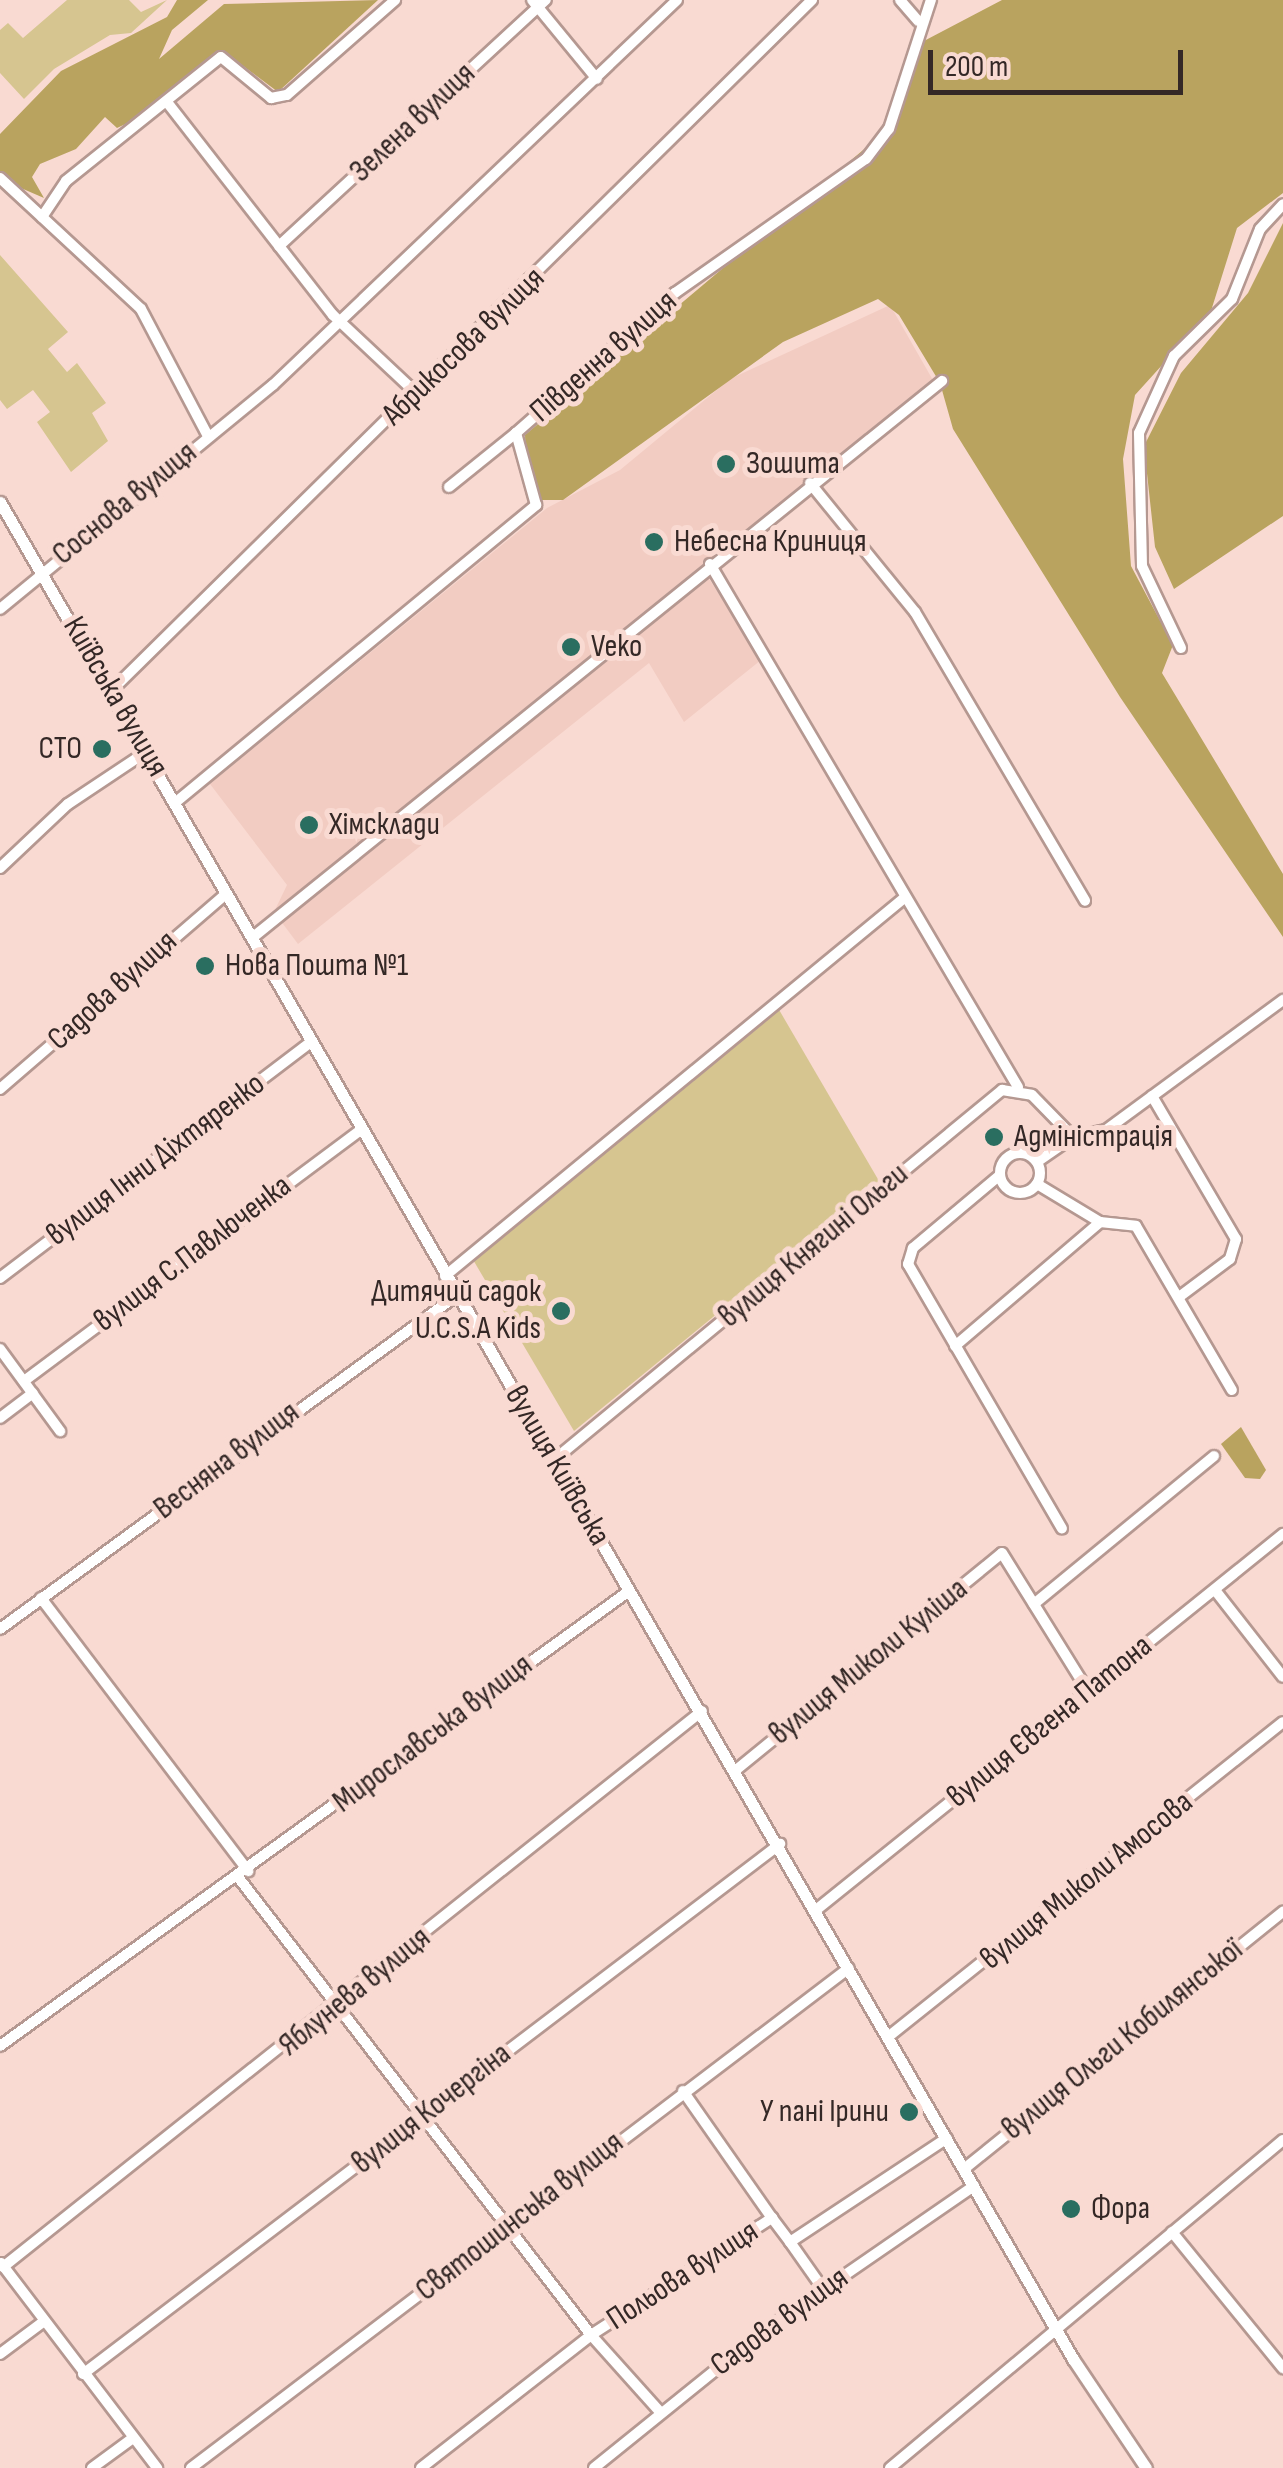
<!DOCTYPE html>
<meta charset="utf-8">
<style>
body{margin:0}
#map{position:relative;width:1283px;height:2468px;overflow:hidden;background:#f9dad2;font-family:"Sofia Sans Condensed",sans-serif}
div>[style]{position:absolute}
.built>*{inset:0;background:#f2ccc2}
.green>*{inset:0;background:#d6c590}
.forest>*{inset:0;background:#b9a35f}
.roads{filter:drop-shadow(2px 0 #b59891) drop-shadow(-2px 0 #b59891) drop-shadow(0 2px #b59891) drop-shadow(0 -2px #b59891)}
.minor>*{height:10px;margin:-5px;padding:0 5px;transform-origin:5px;border-radius:5px;background:#fff}
.minor>.ring{margin:-5px;padding:0;box-sizing:content-box;background:none;border:10px solid #fff;border-radius:50%}
.tertiary>*{height:11px;margin:-5.5px;padding:0 5.5px;transform-origin:5.5px;border-radius:5.5px;background:#fff}
.dots>*{width:28px;height:28px;translate:-50% -50%;box-sizing:border-box;border:5px solid #f9dad2;border-radius:50%}
span{translate:-50% -50%;white-space:nowrap;text-align:center;line-height:1.15;-webkit-text-stroke:10px #f9dad2;paint-order:stroke}
.street-label{font-size:32px;color:#342826}
.poi-label{font-size:32px;color:#342826}
.left{translate:0 -50%;text-align:left}
.right{translate:-100% -50%;text-align:right}
.scale{position:absolute;left:928px;top:50px;width:255px;height:45px;box-sizing:border-box;border:5px solid #342826;border-top:0;padding-left:12px;font-size:30px;line-height:35px;white-space:nowrap;color:#342826;-webkit-text-stroke:8px #f9dad2;paint-order:stroke}
</style>
<div id="map">
<div class="built">
<div style="clip-path:polygon(890px 305px,934px 382px,706px 574px,761px 660px,684px 722px,649px 663px,298px 944px,274px 912px,287px 885px,210px 784px,547px 508px,620px 470px,730px 379px)"></div>
</div>
<div class="green">
<div style="clip-path:polygon(67px 0,129px 0,141px 12px,167px 0,131px 33px,110px 35px,54px 69px,24px 99px,0 73px,0 30px,8px 23px,23px 38px)"></div>
<div style="clip-path:polygon(0 255px,68px 332px,48px 349px,67px 372px,77px 363px,106px 403px,92px 413px,108px 441px,71px 472px,37px 422px,50px 412px,33px 390px,7px 409px,0 400px)"></div>
<div style="clip-path:polygon(778px 1008px,879px 1181px,574px 1431px,472px 1258px)"></div>
</div>
<div class="forest">
<div style="clip-path:polygon(177px 0,208px 0,172px 30px,159px 59px,224px 4px,378px 0,278px 92px,223px 51px,134px 120px,117px 128px,105px 117px,76px 149px,40px 164px,32px 177px,44px 198px,0 179px,0 134px,61px 71px,167px 17px)"></div>
<div style="clip-path:polygon(1002px 0,1283px 0,1283px 193px,1237px 228px,1211px 311px,1135px 395px,1123px 459px,1131px 566px,1173px 645px,1162px 673px,1283px 874px,1283px 937px,1120px 697px,953px 429px,940px 383px,899px 315px,878px 299px,783px 342px,563px 500px,538px 500px,526px 466px,525px 435px,888px 129px,922px 42px)"></div>
<div style="clip-path:polygon(1283px 223px,1283px 516px,1174px 589px,1155px 547px,1144px 446px,1181px 373px,1248px 293px)"></div>
<div style="clip-path:polygon(1241px 1427px,1266px 1470px,1260px 1479px,1245px 1478px,1221px 1444px)"></div>
</div>
<div class="roads">
<div class="minor">
<div style="left:532px;top:0;width:102px;rotate:50.6deg"></div>
<div style="left:900px;top:0;width:28px;rotate:49deg"></div>
<div style="left:167px;top:102px;width:270px;rotate:52.1deg"></div>
<div style="left:333px;top:315px;width:114px;rotate:43.2deg"></div>
<div style="left:0;top:178px;width:192px;rotate:42.9deg"></div>
<div style="left:141px;top:309px;width:144px;rotate:62.2deg"></div>
<div style="left:42px;top:217px;width:43px;rotate:-56.3deg"></div>
<div style="left:66px;top:181px;width:198px;rotate:-38.7deg"></div>
<div style="left:221px;top:57px;width:65px;rotate:39.4deg"></div>
<div style="left:271px;top:98px;width:16px;rotate:-11deg"></div>
<div style="left:287px;top:95px;width:144px;rotate:-41.3deg"></div>
<div style="left:279px;top:246px;width:363px;rotate:-42.7deg"></div>
<div style="left:810px;top:483px;width:166px;rotate:50.9deg"></div>
<div style="left:915px;top:612px;width:335px;rotate:59.5deg"></div>
<div style="left:449px;top:487px;width:86px;rotate:-38.9deg"></div>
<div style="left:710px;top:564px;width:607px;rotate:59.51deg"></div>
<div style="left:0;top:609px;width:353px;rotate:-39.4deg"></div>
<div style="left:273px;top:385px;width:558px;rotate:-43.62deg"></div>
<div style="left:1181px;top:648px;width:91px;rotate:-115.4deg"></div>
<div style="left:1142px;top:566px;width:133px;rotate:-91.3deg"></div>
<div style="left:1139px;top:433px;width:85px;rotate:-65.6deg"></div>
<div style="left:1174px;top:356px;width:81px;rotate:-44.5deg"></div>
<div style="left:1232px;top:299px;width:75px;rotate:-68.2deg"></div>
<div style="left:1260px;top:229px;width:34px;rotate:-47deg"></div>
<div style="left:112px;top:690px;width:983px;rotate:-44.59deg"></div>
<div style="left:176px;top:802px;width:467px;rotate:-39.5deg"></div>
<div style="left:536px;top:505px;width:75px;rotate:-105.5deg"></div>
<div style="left:516px;top:433px;width:212px;rotate:-41.4deg"></div>
<div style="left:675px;top:293px;width:233px;rotate:-35.1deg"></div>
<div style="left:866px;top:159px;width:38px;rotate:-53deg"></div>
<div style="left:889px;top:129px;width:136px;rotate:-72deg"></div>
<div style="left:0;top:868px;width:93px;rotate:-43.3deg"></div>
<div style="left:68px;top:804px;width:94px;rotate:-33.7deg"></div>
<div style="left:252px;top:938px;width:887px;rotate:-38.91deg"></div>
<div style="left:0;top:1089px;width:298px;rotate:-40.8deg"></div>
<div style="left:1152px;top:1096px;width:166px;rotate:59.6deg"></div>
<div style="left:1236px;top:1239px;width:21px;rotate:107deg"></div>
<div style="left:1230px;top:1259px;width:64px;rotate:143.3deg"></div>
<div class="ring" style="left:1000px;top:1153px;width:30px;height:30px"></div>
<div style="left:1037px;top:1162px;width:44px;rotate:-34.8deg"></div>
<div style="left:1073px;top:1137px;width:34px;rotate:-12deg"></div>
<div style="left:1106px;top:1130px;width:220px;rotate:-36.3deg"></div>
<div style="left:1000px;top:1175px;width:114px;rotate:140deg"></div>
<div style="left:913px;top:1248px;width:17px;rotate:107deg"></div>
<div style="left:908px;top:1264px;width:306px;rotate:59.8deg"></div>
<div style="left:1037px;top:1184px;width:74px;rotate:31.1deg"></div>
<div style="left:1100px;top:1222px;width:36px;rotate:6deg"></div>
<div style="left:1136px;top:1226px;width:190px;rotate:59.7deg"></div>
<div style="left:445px;top:1276px;width:595px;rotate:-39.47deg"></div>
<div style="left:0;top:1278px;width:392px;rotate:-37.2deg"></div>
<div style="left:955px;top:1346px;width:191px;rotate:-40.5deg"></div>
<div style="left:0;top:1349px;width:102px;rotate:53.8deg"></div>
<div style="left:24px;top:1381px;width:422px;rotate:-36.7deg"></div>
<div style="left:0;top:1418px;width:41px;rotate:-37.1deg"></div>
<div style="left:555px;top:1459px;width:580px;rotate:-39.54deg"></div>
<div style="left:1002px;top:1090px;width:30px;rotate:9deg"></div>
<div style="left:1032px;top:1095px;width:59px;rotate:45.7deg"></div>
<div style="left:1215px;top:1590px;width:110px;rotate:52deg"></div>
<div style="left:41px;top:1598px;width:343px;rotate:52.8deg"></div>
<div style="left:1034px;top:1604px;width:233px;rotate:-39.4deg"></div>
<div style="left:0;top:1629px;width:565px;rotate:-36.14deg"></div>
<div style="left:736px;top:1770px;width:343px;rotate:-39.2deg"></div>
<div style="left:1002px;top:1553px;width:163px;rotate:58.1deg"></div>
<div style="left:238px;top:1877px;width:578px;rotate:52.38deg"></div>
<div style="left:591px;top:2335px;width:103px;rotate:48.1deg"></div>
<div style="left:816px;top:1910px;width:600px;rotate:-38.84deg"></div>
<div style="left:888px;top:2037px;width:505px;rotate:-38.57deg"></div>
<div style="left:0;top:2046px;width:776px;rotate:-35.88deg"></div>
<div style="left:683px;top:2091px;width:155px;rotate:55deg"></div>
<div style="left:964px;top:2169px;width:410px;rotate:-38.9deg"></div>
<div style="left:1172px;top:2232px;width:176px;rotate:50.8deg"></div>
<div style="left:790px;top:2242px;width:57px;rotate:54.9deg"></div>
<div style="left:1px;top:2263px;width:258px;rotate:52.7deg"></div>
<div style="left:3px;top:2267px;width:893px;rotate:-38.5deg"></div>
<div style="left:0;top:2354px;width:54px;rotate:-36.7deg"></div>
<div style="left:83px;top:2374px;width:876px;rotate:-37.25deg"></div>
<div style="left:92px;top:2468px;width:51px;rotate:-36.2deg"></div>
<div style="left:191px;top:2468px;width:826px;rotate:-37.23deg"></div>
<div style="left:421px;top:2468px;width:216px;rotate:-38deg"></div>
<div style="left:591px;top:2335px;width:216px;rotate:-32.9deg"></div>
<div style="left:772px;top:2218px;width:30px;rotate:53deg"></div>
<div style="left:790px;top:2242px;width:188px;rotate:-33.5deg"></div>
<div style="left:594px;top:2468px;width:220px;rotate:-38.9deg"></div>
<div style="left:765px;top:2330px;width:254px;rotate:-34.6deg"></div>
<div style="left:890px;top:2468px;width:512px;rotate:-39.85deg"></div>
</div>
<div class="tertiary">
<div style="left:0;top:502px;width:2145px;rotate:59.98deg"></div>
<div style="left:1073px;top:2359px;width:131px;rotate:56.2deg"></div>
</div>
</div>
<div class="dots">
<div style="left:726px;top:464px;background:#2a6e60"></div>
<div style="left:654px;top:542px;background:#2a6e60"></div>
<div style="left:571px;top:647px;background:#2a6e60"></div>
<div style="left:102px;top:749px;background:#2a6e60"></div>
<div style="left:309px;top:825px;background:#2a6e60"></div>
<div style="left:205px;top:966px;background:#2a6e60"></div>
<div style="left:994px;top:1137px;background:#2a6e60"></div>
<div style="left:561px;top:1311px;background:#2a6e60"></div>
<div style="left:909px;top:2112px;background:#2a6e60"></div>
<div style="left:1071px;top:2209px;background:#2a6e60"></div>
</div>
<div class="street-label">
<span style="left:413px;top:123px;rotate:-43deg">Зелена вулиця</span>
<span style="left:464px;top:347px;rotate:-44deg">Абрикосова вулиця</span>
<span style="left:604px;top:357px;rotate:-41deg">Південна вулиця</span>
<span style="left:125px;top:504px;rotate:-39deg">Соснова вулиця</span>
<span style="left:115px;top:697px;rotate:60deg">Київська вулиця</span>
<span style="left:113px;top:991px;rotate:-42deg">Садова вулиця</span>
<span style="left:156px;top:1160px;rotate:-37deg">вулиця Інни Діхтяренко</span>
<span style="left:814px;top:1246px;rotate:-40deg">вулиця Княгині Ольги</span>
<span style="left:193px;top:1254px;rotate:-37deg">вулиця С.Павлюченка</span>
<span style="left:227px;top:1461px;rotate:-37deg">Весняна вулиця</span>
<span style="left:557px;top:1466px;rotate:60deg">вулиця Київська</span>
<span style="left:869px;top:1662px;rotate:-39deg">вулиця Миколи Куліша</span>
<span style="left:1050px;top:1722px;rotate:-39deg">вулиця Євгена Патона</span>
<span style="left:433px;top:1734px;rotate:-37deg">Мирославська вулиця</span>
<span style="left:1087px;top:1881px;rotate:-39deg">вулиця Миколи Амосова</span>
<span style="left:355px;top:1992px;rotate:-39deg">Яблунева вулиця</span>
<span style="left:1123px;top:2040px;rotate:-39deg">вулиця Ольги Кобилянської</span>
<span style="left:432px;top:2109px;rotate:-38deg">вулиця Кочергіна</span>
<span style="left:520px;top:2217px;rotate:-38deg">Святошинська вулиця</span>
<span style="left:683px;top:2276px;rotate:-33deg">Польова вулиця</span>
<span style="left:780px;top:2322px;rotate:-36deg">Садова вулиця</span>
</div>
<div class="poi-label">
<span class="left" style="left:746px;top:464px">Зошита</span>
<span class="left" style="left:674px;top:542px">Небесна Криниця</span>
<span class="left" style="left:591px;top:647px">Veko</span>
<span class="right" style="left:82px;top:749px">СТО</span>
<span class="left" style="left:329px;top:825px">Хімсклади</span>
<span class="left" style="left:225px;top:966px">Нова Пошта №1</span>
<span class="left" style="left:1014px;top:1137px">Адміністрація</span>
<span class="right" style="left:541px;top:1311px">Дитячий садок<br>U.C.S.A Kids</span>
<span class="right" style="left:889px;top:2112px">У пані Ірини</span>
<span class="left" style="left:1091px;top:2209px">Фора</span>
</div>
<div class="scale">200 m</div>
</div>
